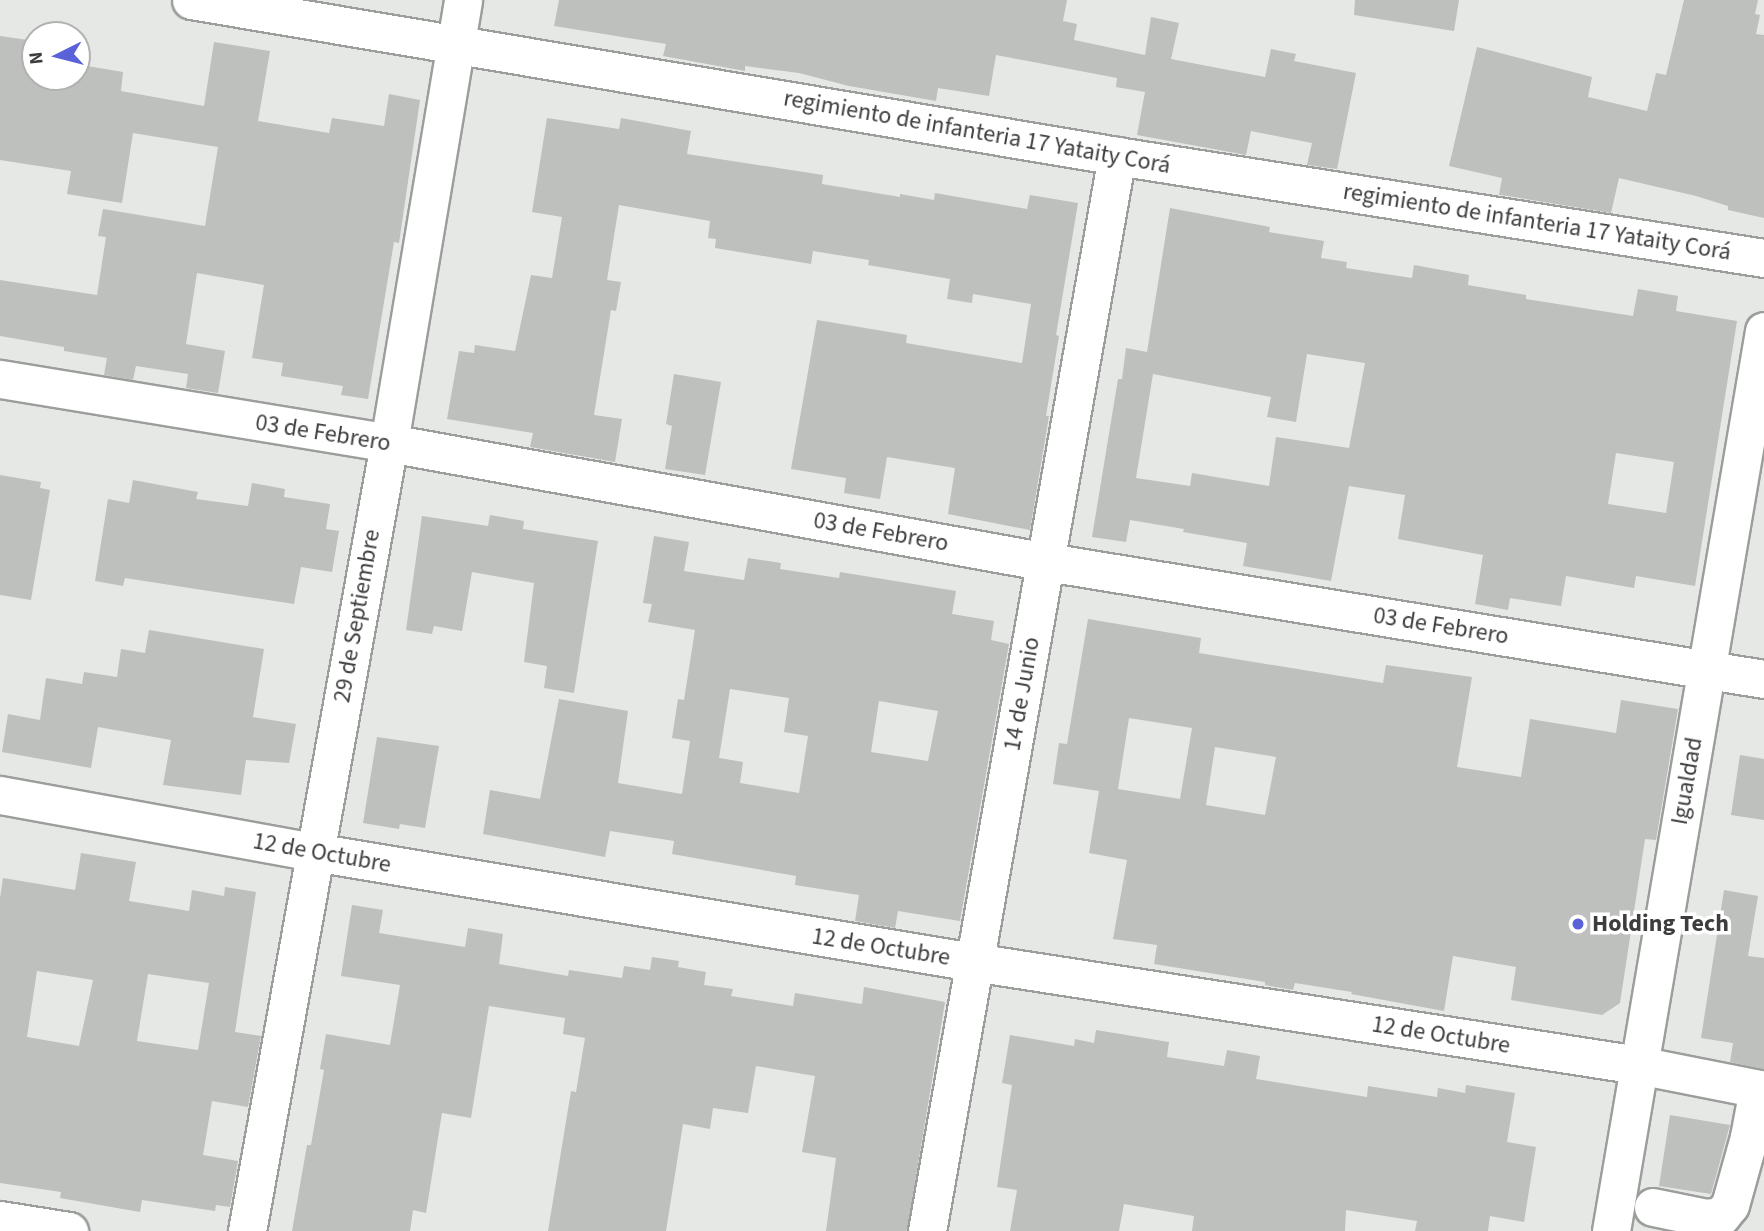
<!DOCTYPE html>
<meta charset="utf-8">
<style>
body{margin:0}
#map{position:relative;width:1764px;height:1231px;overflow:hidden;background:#e5e8e5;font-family:"Source Sans 3",sans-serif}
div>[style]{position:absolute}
.building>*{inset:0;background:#bdc0bc}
.roads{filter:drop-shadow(2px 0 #9b9e9b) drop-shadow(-2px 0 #9b9e9b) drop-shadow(0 2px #9b9e9b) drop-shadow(0 -2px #9b9e9b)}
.minor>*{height:37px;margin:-18.5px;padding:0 18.5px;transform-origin:18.5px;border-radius:18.5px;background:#fff}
.dots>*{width:19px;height:19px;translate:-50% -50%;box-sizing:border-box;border:4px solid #fff;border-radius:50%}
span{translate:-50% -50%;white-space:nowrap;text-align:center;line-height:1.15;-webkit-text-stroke:7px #fff;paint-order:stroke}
.street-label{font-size:24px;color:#3c3d3c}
.poi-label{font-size:24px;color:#3c3d3c;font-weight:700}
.left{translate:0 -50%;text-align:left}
.north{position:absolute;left:21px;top:21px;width:70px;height:70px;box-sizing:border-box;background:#fff;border:2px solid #b1b1b1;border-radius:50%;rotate:264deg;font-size:19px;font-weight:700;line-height:28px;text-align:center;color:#3c3d3c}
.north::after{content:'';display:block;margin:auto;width:24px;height:32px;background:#5962d9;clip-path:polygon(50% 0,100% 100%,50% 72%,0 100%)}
</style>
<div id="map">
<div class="building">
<div style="clip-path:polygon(559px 0,1067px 0,1063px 21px,1077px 24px,1074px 40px,1145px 55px,1151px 17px,1179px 23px,1171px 59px,1265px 77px,1271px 49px,1296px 54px,1294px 61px,1356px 73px,1337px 169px,1307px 165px,1312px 143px,1251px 131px,1246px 155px,1137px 135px,1145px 92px,1116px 87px,1117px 78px,996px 55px,989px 96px,938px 88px,936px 101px,849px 86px,799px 73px,745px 66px,745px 71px,663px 56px,666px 44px,554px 26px)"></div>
<div style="clip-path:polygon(1355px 0,1459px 0,1454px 31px,1354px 15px)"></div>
<div style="clip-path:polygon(1684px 0,1758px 0,1755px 14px,1760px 15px,1756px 34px,1764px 35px,1764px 218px,1728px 210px,1728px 206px,1696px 196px,1619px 178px,1611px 213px,1502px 195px,1499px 195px,1502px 178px,1449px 166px,1477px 47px,1592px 77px,1588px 97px,1647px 111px,1656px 73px,1666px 75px)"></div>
<div style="clip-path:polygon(0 36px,35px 41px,35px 77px,77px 77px,77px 64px,87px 66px,123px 72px,121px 91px,204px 106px,214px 42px,270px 51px,258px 121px,329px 133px,332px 118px,384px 126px,389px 94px,420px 100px,399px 243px,394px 242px,368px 399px,341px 395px,343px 386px,281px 376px,283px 363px,252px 358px,264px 285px,197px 273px,186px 344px,225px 351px,218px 393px,186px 388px,188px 374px,136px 366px,133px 380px,104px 375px,107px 358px,64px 351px,64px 347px,0 336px,0 280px,97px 295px,106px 237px,98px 236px,103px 209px,205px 226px,218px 147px,133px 133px,122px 203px,67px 194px,71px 171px,0 160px)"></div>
<div style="clip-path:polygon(547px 118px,619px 129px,621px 118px,691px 131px,687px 154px,823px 175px,822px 184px,900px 197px,900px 194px,934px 200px,935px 193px,1027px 209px,1030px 195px,1078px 203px,1056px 335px,1059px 336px,1046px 416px,1049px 416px,1030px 530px,948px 514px,955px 468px,887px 457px,880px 499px,844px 493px,846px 478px,791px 469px,817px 320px,907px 335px,906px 343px,1022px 363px,1031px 304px,973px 294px,972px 303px,947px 299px,950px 279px,868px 265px,869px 260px,813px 251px,811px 264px,715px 248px,716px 239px,708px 238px,710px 221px,619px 205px,607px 280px,621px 282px,616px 311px,611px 310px,594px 415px,622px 419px,615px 462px,530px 447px,533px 433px,447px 419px,459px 351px,474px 353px,475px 345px,515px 351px,531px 275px,552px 278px,562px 217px,532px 212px)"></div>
<div style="clip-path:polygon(evenodd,1170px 208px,1270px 227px,1269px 232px,1324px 241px,1321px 258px,1347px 262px,1346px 268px,1412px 278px,1414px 265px,1469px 275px,1468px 285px,1526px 295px,1526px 299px,1633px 316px,1638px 289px,1678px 296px,1676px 311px,1737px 321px,1695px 586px,1636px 576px,1634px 588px,1566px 576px,1561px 606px,1510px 598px,1508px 610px,1475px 604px,1483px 555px,1398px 539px,1405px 495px,1349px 486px,1331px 581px,1243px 566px,1247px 543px,1183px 532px,1184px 529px,1130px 520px,1126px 542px,1092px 537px,1118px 379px,1122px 379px,1126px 348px,1147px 352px,1170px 208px,1307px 354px,1365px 363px,1349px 448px,1276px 437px,1269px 486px,1192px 473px,1190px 486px,1136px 478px,1153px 374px,1271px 397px,1267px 417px,1296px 422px,1307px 354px,1170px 208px,1616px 453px,1674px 462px,1666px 513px,1608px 504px,1616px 453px)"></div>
<div style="clip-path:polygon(674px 374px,721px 382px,705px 475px,665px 469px,672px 426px,666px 424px)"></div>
<div style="clip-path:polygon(0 475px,41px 482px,40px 488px,50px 490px,31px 600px,0 595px)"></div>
<div style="clip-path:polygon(133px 480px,198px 492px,196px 499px,248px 506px,252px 483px,285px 489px,284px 497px,330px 504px,326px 529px,339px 531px,332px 572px,301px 567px,294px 604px,125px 578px,123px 586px,95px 581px,108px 499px,129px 503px)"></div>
<div style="clip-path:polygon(490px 515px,524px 521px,523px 529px,598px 541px,574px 693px,544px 688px,547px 666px,524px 662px,534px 583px,472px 572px,462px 631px,434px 626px,432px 634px,406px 630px,422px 516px,488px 526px)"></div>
<div style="clip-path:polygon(evenodd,654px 536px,689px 542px,684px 571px,744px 580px,748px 558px,781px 563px,780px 569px,839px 578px,840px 572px,956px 591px,952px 614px,994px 621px,991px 640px,1009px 644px,960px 921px,898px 911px,895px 928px,855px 921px,859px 895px,795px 885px,796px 876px,672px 854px,674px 841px,610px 831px,605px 857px,483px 834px,490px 790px,540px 799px,559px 699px,628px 711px,618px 783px,682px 794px,690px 741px,672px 738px,678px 699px,684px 700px,695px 630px,648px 622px,652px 604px,643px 603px,654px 536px,730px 689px,789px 698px,784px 732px,808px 736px,799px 793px,740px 783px,743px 762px,719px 758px,730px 689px,654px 536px,879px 701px,938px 711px,928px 761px,871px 752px,879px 701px)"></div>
<div style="clip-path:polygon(evenodd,1088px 619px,1201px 638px,1199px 653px,1383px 683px,1386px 665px,1472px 677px,1457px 767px,1521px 777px,1530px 719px,1616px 733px,1621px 700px,1678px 709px,1656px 840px,1645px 839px,1620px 1003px,1602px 1015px,1511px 1000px,1516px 967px,1453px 956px,1444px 1011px,1351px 994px,1352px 992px,1295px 983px,1293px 990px,1265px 985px,1265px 982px,1154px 964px,1157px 945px,1113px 939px,1127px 860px,1089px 853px,1099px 791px,1053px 784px,1059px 743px,1067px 744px,1088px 619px,1129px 718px,1192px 728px,1180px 799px,1118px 789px,1129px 718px,1088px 619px,1215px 747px,1276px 757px,1265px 815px,1206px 805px,1215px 747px)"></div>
<div style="clip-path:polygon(149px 630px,264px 649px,253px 717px,296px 724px,289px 763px,246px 760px,241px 795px,163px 785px,171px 740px,98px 727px,91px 768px,2px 752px,8px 714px,40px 720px,46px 678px,82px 684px,84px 672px,117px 677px,121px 649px,145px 653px)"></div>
<div style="clip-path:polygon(377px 737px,439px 746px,425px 828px,400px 824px,399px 829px,363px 823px)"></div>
<div style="clip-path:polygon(1740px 755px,1764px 759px,1764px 820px,1731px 815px)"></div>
<div style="clip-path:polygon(evenodd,81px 853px,136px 862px,129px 901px,189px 911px,192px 890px,224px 896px,225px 887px,256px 892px,235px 1032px,261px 1036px,248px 1107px,212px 1101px,203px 1155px,238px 1161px,230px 1207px,216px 1205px,215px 1211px,142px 1200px,140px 1212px,60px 1198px,61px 1192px,0 1183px,0 898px,3px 878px,75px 890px,81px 853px,37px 971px,93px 980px,79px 1046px,27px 1037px,37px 971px,81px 853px,148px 974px,209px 983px,198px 1050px,137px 1041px,148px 974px)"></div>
<div style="clip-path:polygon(1724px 890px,1758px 896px,1748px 956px,1764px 958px,1764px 1069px,1730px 1062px,1733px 1043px,1701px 1038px)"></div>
<div style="clip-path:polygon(352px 905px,383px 910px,379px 933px,465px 947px,468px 928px,503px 934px,499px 964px,568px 976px,569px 970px,622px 978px,624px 966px,650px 970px,652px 957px,679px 961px,678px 967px,706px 972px,704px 985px,733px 989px,731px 996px,793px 1006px,795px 993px,862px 1004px,864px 987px,945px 1002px,907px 1231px,826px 1231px,836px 1158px,802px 1152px,815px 1076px,756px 1066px,748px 1113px,713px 1108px,710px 1129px,683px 1124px,666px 1231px,548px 1231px,571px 1091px,576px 1092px,585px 1038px,563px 1034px,565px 1018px,489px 1006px,471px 1118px,442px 1113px,426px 1213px,413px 1210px,410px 1231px,292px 1231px,307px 1145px,311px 1145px,324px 1070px,320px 1069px,326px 1034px,390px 1045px,400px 985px,341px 976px)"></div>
<div style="clip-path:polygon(1096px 1030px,1169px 1042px,1167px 1057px,1224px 1066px,1227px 1050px,1260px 1056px,1256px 1079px,1367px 1097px,1368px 1086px,1437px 1097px,1438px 1088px,1465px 1093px,1466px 1085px,1515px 1093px,1507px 1142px,1536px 1147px,1524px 1222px,1490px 1216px,1488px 1231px,1415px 1231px,1417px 1221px,1346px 1210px,1345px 1231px,1192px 1231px,1194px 1216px,1124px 1204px,1119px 1231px,1010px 1231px,1017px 1190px,997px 1187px,1012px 1085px,1002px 1083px,1010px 1035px,1074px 1046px,1075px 1039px,1094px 1043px)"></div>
<div style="clip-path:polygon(1670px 1115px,1730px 1125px,1711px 1194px,1659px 1186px)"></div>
</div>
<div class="roads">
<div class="minor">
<div style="left:191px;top:0;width:939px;rotate:9.56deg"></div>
<div style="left:1117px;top:156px;width:655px;rotate:8.96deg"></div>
<div style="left:0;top:379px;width:394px;rotate:9.3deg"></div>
<div style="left:389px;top:443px;width:669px;rotate:10.25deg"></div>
<div style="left:1047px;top:562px;width:726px;rotate:9.27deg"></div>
<div style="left:0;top:795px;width:319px;rotate:10.3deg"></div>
<div style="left:314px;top:852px;width:668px;rotate:9.48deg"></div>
<div style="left:973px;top:962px;width:673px;rotate:8.8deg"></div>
<div style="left:1638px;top:1065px;width:128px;rotate:11.2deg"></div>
<div style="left:1653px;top:1207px;width:54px;rotate:11.7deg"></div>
<div style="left:1706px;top:1218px;width:15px;rotate:-8deg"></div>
<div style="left:1721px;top:1216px;width:14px;rotate:-51deg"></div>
<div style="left:1730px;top:1205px;width:71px;rotate:-74.4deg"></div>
<div style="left:1749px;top:1137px;width:49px;rotate:-79.4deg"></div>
<div style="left:0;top:1220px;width:70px;rotate:9.1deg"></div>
<div style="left:247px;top:1231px;width:801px;rotate:-79.78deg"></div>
<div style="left:389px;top:443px;width:449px;rotate:-80.5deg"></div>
<div style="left:927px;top:1231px;width:1092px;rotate:-79.98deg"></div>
<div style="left:1611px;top:1231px;width:913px;rotate:-80.35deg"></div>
</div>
</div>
<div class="dots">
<div style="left:1578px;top:924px;background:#5962d9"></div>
</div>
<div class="street-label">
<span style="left:977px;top:132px;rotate:10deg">regimiento de infanteria 17 Yataity Corá</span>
<span style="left:1537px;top:222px;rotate:9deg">regimiento de infanteria 17 Yataity Corá</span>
<span style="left:323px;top:433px;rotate:9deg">03 de Febrero</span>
<span style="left:881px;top:532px;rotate:10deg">03 de Febrero</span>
<span style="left:357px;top:616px;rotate:-80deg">29 de Septiembre</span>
<span style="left:1441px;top:626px;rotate:9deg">03 de Febrero</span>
<span style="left:1022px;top:694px;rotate:-80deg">14 de Junio</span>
<span style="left:1687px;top:781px;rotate:-80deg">Igualdad</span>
<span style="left:322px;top:853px;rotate:10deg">12 de Octubre</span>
<span style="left:881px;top:947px;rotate:9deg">12 de Octubre</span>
<span style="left:1441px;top:1035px;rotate:9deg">12 de Octubre</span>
</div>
<div class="poi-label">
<span class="left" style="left:1592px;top:924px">Holding Tech</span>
</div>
<div class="north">N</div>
</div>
